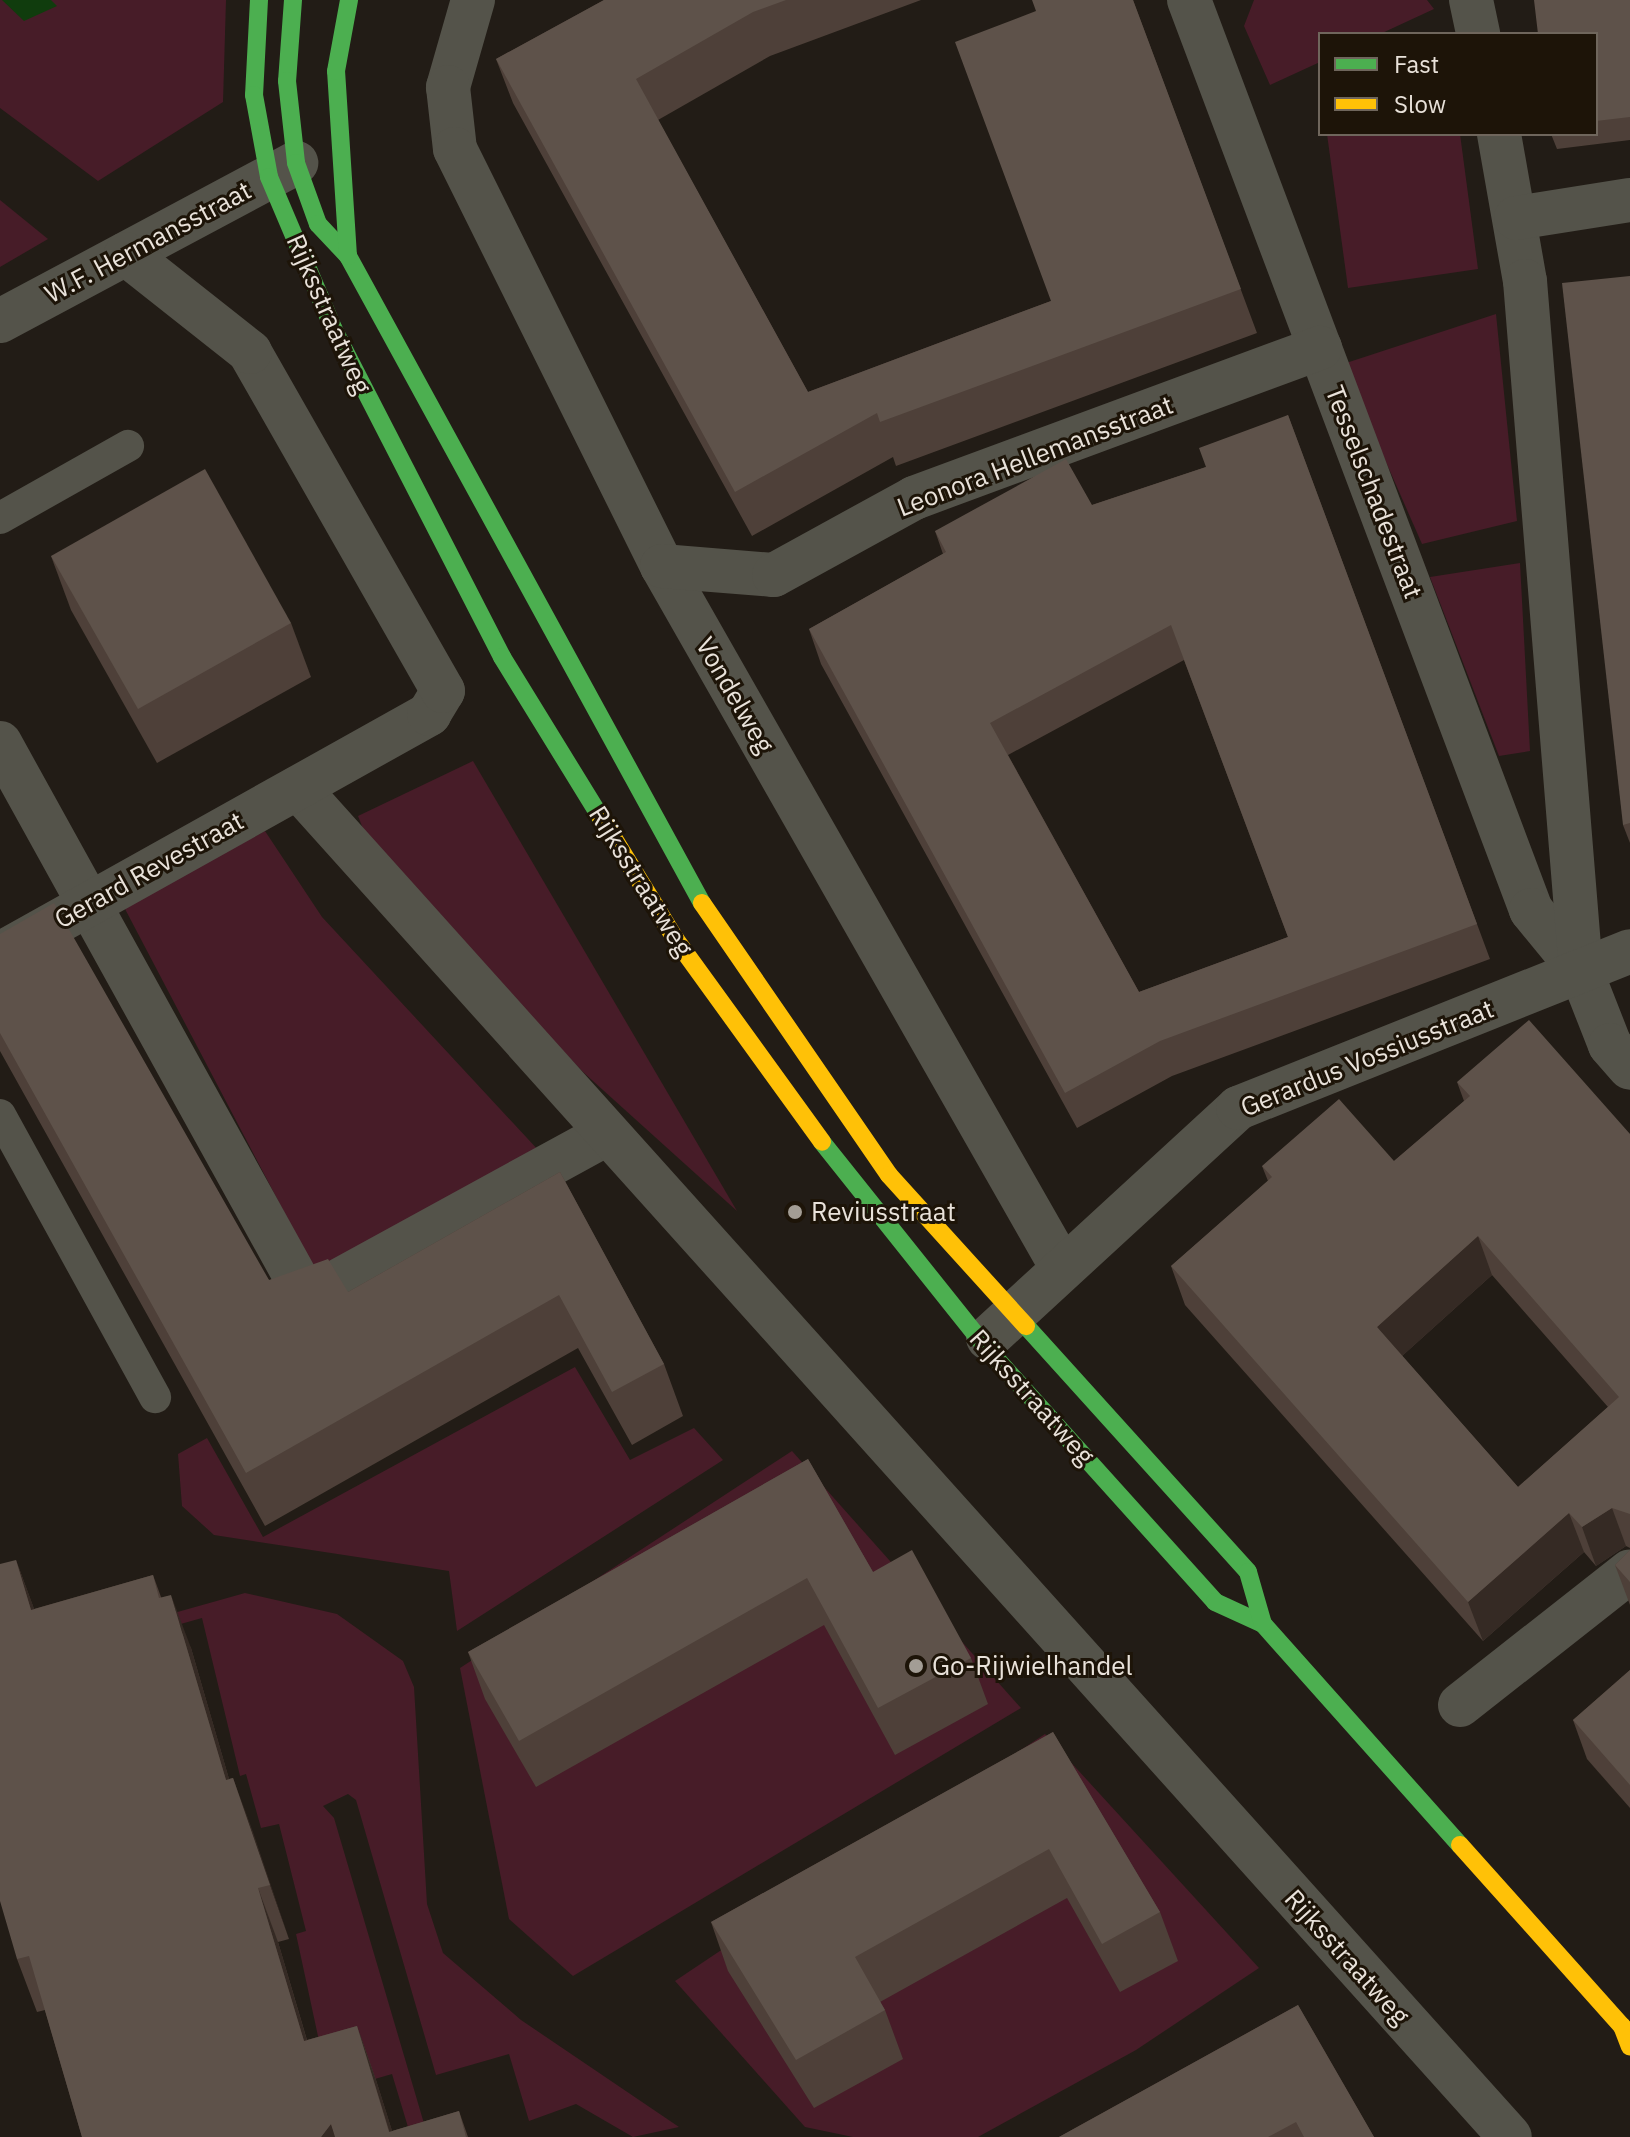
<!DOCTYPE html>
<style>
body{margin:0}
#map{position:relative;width:1630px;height:2137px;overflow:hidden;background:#221c16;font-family:"IBM Plex Sans",sans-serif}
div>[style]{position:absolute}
.green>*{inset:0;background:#471c28}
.water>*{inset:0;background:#103c0d}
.lane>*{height:32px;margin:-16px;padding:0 16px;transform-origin:16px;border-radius:16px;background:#54534a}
.street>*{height:44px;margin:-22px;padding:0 22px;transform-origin:22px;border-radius:22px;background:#54534a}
.fast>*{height:18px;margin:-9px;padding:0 9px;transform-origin:9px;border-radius:9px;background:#4caf50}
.slow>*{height:18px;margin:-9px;padding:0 9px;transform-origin:9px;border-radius:9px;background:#ffc107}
.wall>*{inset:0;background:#4e4039}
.shaded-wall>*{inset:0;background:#352a24}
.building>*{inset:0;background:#5e524a}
.dots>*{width:22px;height:22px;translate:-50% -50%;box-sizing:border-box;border:4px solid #1d1408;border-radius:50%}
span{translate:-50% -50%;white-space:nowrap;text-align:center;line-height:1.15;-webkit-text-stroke:6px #1d1408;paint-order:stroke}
.street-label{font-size:26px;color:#e9e2da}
.poi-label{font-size:26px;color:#e9e2da}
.left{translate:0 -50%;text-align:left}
.legend{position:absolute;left:1318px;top:32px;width:280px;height:104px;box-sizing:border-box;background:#1d1408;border:2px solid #6f665c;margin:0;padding:10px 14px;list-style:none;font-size:24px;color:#e9e2da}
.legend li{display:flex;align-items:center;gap:16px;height:40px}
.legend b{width:40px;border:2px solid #6f665c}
</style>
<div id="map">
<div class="green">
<div style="clip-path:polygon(0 0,226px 0,223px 102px,98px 181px,0 108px)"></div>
<div style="clip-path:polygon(1254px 0,1427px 0,1434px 9px,1380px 34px,1320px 34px,1320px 62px,1270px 85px,1244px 26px)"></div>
<div style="clip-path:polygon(1327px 134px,1460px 134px,1478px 269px,1348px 288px)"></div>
<div style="clip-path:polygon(0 200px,48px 239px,0 267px)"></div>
<div style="clip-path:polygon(1496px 314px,1517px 521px,1422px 544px,1343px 364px)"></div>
<div style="clip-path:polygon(1520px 563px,1530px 751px,1499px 756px,1430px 577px)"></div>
<div style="clip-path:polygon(473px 761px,737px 1211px,583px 1072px,371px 849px,358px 816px)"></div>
<div style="clip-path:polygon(265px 831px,322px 917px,540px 1152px,315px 1271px,124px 907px)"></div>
<div style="clip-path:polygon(575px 1367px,630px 1460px,694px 1428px,723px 1460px,457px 1631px,449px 1571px,214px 1535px,182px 1506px,178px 1454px,207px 1438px,263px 1537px)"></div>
<div style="clip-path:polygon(792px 1451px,1021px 1708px,573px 1976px,509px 1919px,460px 1668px)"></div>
<div style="clip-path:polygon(245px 1593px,337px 1614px,403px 1661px,414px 1687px,427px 1904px,443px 1953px,521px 2020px,679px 2127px,633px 2137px,576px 2104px,529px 2121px,509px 2054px,436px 2075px,356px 1800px,348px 1794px,323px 1806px,334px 1818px,428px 2137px,411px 2137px,392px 2074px,330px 2092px,296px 1934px,306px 1931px,279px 1824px,261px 1828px,246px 1774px,240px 1776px,202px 1618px,81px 1652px,78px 1640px)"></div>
<div style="clip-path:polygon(1045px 1734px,1259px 1968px,1136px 2050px,978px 2137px,853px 2137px,805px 2127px,675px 1981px)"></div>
</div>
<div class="water">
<div style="clip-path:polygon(2px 0,51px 0,57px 6px,24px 21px)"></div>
</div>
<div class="lane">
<div style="left:0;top:518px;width:147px;rotate:-29.4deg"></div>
<div style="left:0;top:1115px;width:322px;rotate:61.2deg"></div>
</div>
<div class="street">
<div style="left:473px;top:0;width:91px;rotate:106deg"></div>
<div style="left:448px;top:87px;width:62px;rotate:83.6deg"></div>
<div style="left:455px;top:149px;width:466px;rotate:63.6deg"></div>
<div style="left:662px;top:566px;width:806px;rotate:60.32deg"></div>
<div style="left:1189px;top:0;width:972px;rotate:69.4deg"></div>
<div style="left:1531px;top:910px;width:79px;rotate:50.7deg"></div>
<div style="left:1471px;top:0;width:35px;rotate:78deg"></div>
<div style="left:1499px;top:134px;width:149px;rotate:80deg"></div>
<div style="left:1525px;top:281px;width:692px;rotate:85.36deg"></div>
<div style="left:1581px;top:971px;width:79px;rotate:68.6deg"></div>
<div style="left:1610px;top:1045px;width:30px;rotate:49deg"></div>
<div style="left:1516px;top:218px;width:115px;rotate:-9deg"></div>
<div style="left:0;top:321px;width:336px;rotate:-28.1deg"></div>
<div style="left:662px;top:566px;width:112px;rotate:4.6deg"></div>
<div style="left:774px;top:575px;width:160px;rotate:-28.8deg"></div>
<div style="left:914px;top:498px;width:433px;rotate:-20.3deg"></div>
<div style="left:0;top:743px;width:634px;rotate:61.05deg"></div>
<div style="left:307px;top:1298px;width:340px;rotate:-28.7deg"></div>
<div style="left:298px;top:788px;width:1813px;rotate:48.06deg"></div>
<div style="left:0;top:954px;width:492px;rotate:-29.2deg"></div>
<div style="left:429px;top:714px;width:27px;rotate:-59deg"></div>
<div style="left:443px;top:691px;width:390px;rotate:-119.7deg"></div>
<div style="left:250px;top:352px;width:158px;rotate:-141.7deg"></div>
<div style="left:988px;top:1338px;width:340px;rotate:-42.6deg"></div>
<div style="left:1238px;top:1108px;width:422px;rotate:-21.8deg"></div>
<div style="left:1460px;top:1705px;width:216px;rotate:-38.2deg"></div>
</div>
<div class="fast">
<div style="left:259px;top:0;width:95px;rotate:93deg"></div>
<div style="left:254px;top:95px;width:83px;rotate:79.6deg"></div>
<div style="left:269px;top:177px;width:164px;rotate:67deg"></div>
<div style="left:333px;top:328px;width:370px;rotate:62.8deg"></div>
<div style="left:502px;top:657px;width:187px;rotate:58.4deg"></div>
<div style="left:293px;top:0;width:81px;rotate:94.2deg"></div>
<div style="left:287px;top:81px;width:82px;rotate:83.7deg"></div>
<div style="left:296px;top:163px;width:65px;rotate:70.2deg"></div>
<div style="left:318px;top:224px;width:44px;rotate:46.8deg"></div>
<div style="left:348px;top:256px;width:738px;rotate:61.32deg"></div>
<div style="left:348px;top:256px;width:185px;rotate:-93.7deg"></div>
<div style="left:336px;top:71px;width:72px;rotate:-79.6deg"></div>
<div style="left:822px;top:1142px;width:258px;rotate:51.4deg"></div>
<div style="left:983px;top:1344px;width:347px;rotate:48deg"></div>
<div style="left:1215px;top:1602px;width:53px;rotate:24.6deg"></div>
<div style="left:1263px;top:1624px;width:296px;rotate:48.3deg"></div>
<div style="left:1026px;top:1326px;width:331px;rotate:47.9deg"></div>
<div style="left:1248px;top:1572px;width:54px;rotate:73.9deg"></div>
</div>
<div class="slow">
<div style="left:600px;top:816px;width:145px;rotate:58.5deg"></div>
<div style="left:676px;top:940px;width:249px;rotate:54.1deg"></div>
<div style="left:702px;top:903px;width:330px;rotate:55.5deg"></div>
<div style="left:889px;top:1175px;width:204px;rotate:47.8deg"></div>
<div style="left:1460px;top:1845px;width:243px;rotate:48.2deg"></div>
<div style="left:1622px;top:2026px;width:22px;rotate:69deg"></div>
</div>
<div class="wall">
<div style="clip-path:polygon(604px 0,921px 0,770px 56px,658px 120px,808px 392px,1051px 301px,1133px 0,1257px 333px,896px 466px,893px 457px,752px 536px,513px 103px,496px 59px)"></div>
<div style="clip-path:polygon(1630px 0,1630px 140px,1557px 149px,1551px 134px,1596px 134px,1596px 34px)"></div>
<div style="clip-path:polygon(1630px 276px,1630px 843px,1623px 825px)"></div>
<div style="clip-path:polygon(evenodd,1288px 415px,1490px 959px,1172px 1076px,1077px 1128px,821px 664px,809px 629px,943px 554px,935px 531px,1092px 505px,1206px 467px,1288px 415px,1184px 660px,1288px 937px,1139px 992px,1008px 755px,1184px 660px)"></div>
<div style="clip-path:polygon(51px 556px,291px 623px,311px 677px,157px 763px,71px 610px)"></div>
<div style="clip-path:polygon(0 934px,269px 1280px,348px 1292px,560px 1172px,664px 1364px,683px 1416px,632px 1445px,578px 1348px,265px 1526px,0 1051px)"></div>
<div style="clip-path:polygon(evenodd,1457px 1082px,1630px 1134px,1630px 1548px,1626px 1546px,1596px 1566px,1584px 1552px,1483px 1641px,1185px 1305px,1171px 1266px,1268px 1181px,1262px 1166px,1394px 1161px,1464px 1101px,1457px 1082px,1492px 1275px,1608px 1407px,1518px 1487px,1402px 1356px,1492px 1275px)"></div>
<div style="clip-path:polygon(808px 1459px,873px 1572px,971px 1658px,988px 1704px,895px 1755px,824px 1625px,536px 1787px,485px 1699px,468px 1652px)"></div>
<div style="clip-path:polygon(1630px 1550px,1630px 1605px,1615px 1565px)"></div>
<div style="clip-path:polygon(16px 1560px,34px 1609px,153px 1575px,161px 1597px,191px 1648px,229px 1779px,233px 1778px,289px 1939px,278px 1942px,307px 2040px,357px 2026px,376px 2080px,392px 2131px,459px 2111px,468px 2137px,82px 2137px,45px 2010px,37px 2012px,17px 1959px)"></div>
<div style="clip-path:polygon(1630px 1670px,1630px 1808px,1587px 1759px,1573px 1720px)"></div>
<div style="clip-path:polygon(1053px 1732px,1160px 1912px,1178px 1961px,1120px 1992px,1067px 1898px,880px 2002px,885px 2010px,903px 2059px,814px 2108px,728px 1971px,711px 1922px)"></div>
<div style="clip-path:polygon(1298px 2005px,1374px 2137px,1059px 2137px)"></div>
</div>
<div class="shaded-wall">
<div style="clip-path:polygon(1478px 1236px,1492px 1275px,1391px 1366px,1377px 1327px)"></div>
<div style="clip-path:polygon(1612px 1508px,1626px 1546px,1596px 1566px,1582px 1527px)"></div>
<div style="clip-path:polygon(1569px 1513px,1584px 1552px,1483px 1641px,1468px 1602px)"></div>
<div style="clip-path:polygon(16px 1560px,36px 1614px,31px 1610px)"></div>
<div style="clip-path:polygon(171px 1595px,191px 1648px,245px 1834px,226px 1780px)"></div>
<div style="clip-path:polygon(233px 1778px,253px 1832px,289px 1939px,270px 1885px)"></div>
<div style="clip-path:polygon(258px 1888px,278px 1942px,323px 2095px,304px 2041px)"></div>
<div style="clip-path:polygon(357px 2026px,376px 2080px,394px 2137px,391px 2137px)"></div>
<div style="clip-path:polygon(331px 2124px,336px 2137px,321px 2137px)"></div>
</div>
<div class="building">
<div style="clip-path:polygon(604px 0,786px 0,753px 12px,636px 79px,808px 392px,1051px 301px,955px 42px,1036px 11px,1032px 0,1133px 0,1241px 289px,880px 422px,877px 413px,735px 492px,496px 59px)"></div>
<div style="clip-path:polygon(1534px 0,1630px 0,1630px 117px,1596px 121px,1596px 34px,1538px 34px)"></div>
<div style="clip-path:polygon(1630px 276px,1630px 823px,1623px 825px,1562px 283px)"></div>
<div style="clip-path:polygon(evenodd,1288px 415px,1477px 924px,1160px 1041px,1065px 1093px,809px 629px,946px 552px,935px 531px,1066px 459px,1092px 505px,1206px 467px,1199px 448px,1288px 415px,1171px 625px,1288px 937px,1139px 992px,990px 723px,1171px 625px)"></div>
<div style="clip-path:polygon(205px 469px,291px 623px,138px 709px,51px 556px)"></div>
<div style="clip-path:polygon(54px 903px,269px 1280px,328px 1259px,348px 1292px,560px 1172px,664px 1364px,612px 1392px,559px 1295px,246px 1473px,0 1033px,0 934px)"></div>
<div style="clip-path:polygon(evenodd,1529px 1020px,1630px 1134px,1630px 1514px,1612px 1508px,1582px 1527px,1569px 1513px,1468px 1602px,1171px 1266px,1272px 1177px,1262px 1166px,1339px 1099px,1394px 1161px,1470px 1096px,1457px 1082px,1529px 1020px,1478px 1236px,1619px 1397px,1518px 1487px,1377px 1327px,1478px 1236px)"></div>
<div style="clip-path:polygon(808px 1459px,873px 1572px,912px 1550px,971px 1658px,878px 1708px,807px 1578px,519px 1741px,468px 1652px)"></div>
<div style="clip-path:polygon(1630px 1550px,1630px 1582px,1615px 1565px)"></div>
<div style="clip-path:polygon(16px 1560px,31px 1610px,153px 1575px,159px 1598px,171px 1595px,226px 1780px,233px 1778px,270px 1885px,258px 1888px,304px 2041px,357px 2026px,389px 2132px,459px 2111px,466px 2137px,335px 2137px,331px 2124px,321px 2137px,82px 2137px,29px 1956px,17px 1959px,0 1901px,0 1564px)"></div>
<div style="clip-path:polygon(1630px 1670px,1630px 1785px,1573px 1720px)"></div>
<div style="clip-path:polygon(1053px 1732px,1160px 1912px,1102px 1944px,1049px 1849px,855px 1957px,885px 2010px,796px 2060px,711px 1922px)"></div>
<div style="clip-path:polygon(1298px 2005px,1374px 2137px,1304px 2137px,1296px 2122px,1268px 2137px,1059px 2137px)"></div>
</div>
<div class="dots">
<div style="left:795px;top:1212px;background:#a39d95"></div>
<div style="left:916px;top:1666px;background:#a39d95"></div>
</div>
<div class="street-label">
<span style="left:148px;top:242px;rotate:-28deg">W.F. Hermansstraat</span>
<span style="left:329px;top:314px;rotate:66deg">Rijksstraatweg</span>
<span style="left:1035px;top:456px;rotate:-21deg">Leonora Hellemansstraat</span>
<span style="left:1374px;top:492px;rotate:69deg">Tesselschadestraat</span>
<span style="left:735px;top:695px;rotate:60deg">Vondelweg</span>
<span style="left:149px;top:870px;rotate:-29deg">Gerard Revestraat</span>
<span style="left:641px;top:881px;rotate:58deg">Rijksstraatweg</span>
<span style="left:1367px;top:1058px;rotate:-22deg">Gerardus Vossiusstraat</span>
<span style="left:1032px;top:1397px;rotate:48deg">Rijksstraatweg</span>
<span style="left:1347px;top:1957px;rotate:48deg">Rijksstraatweg</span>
</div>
<div class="poi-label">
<span class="left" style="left:811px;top:1212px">Reviusstraat</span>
<span class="left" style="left:932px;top:1666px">Go-Rijwielhandel</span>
</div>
<ul class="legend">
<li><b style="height:10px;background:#4caf50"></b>Fast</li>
<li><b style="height:10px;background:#ffc107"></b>Slow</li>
</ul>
</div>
